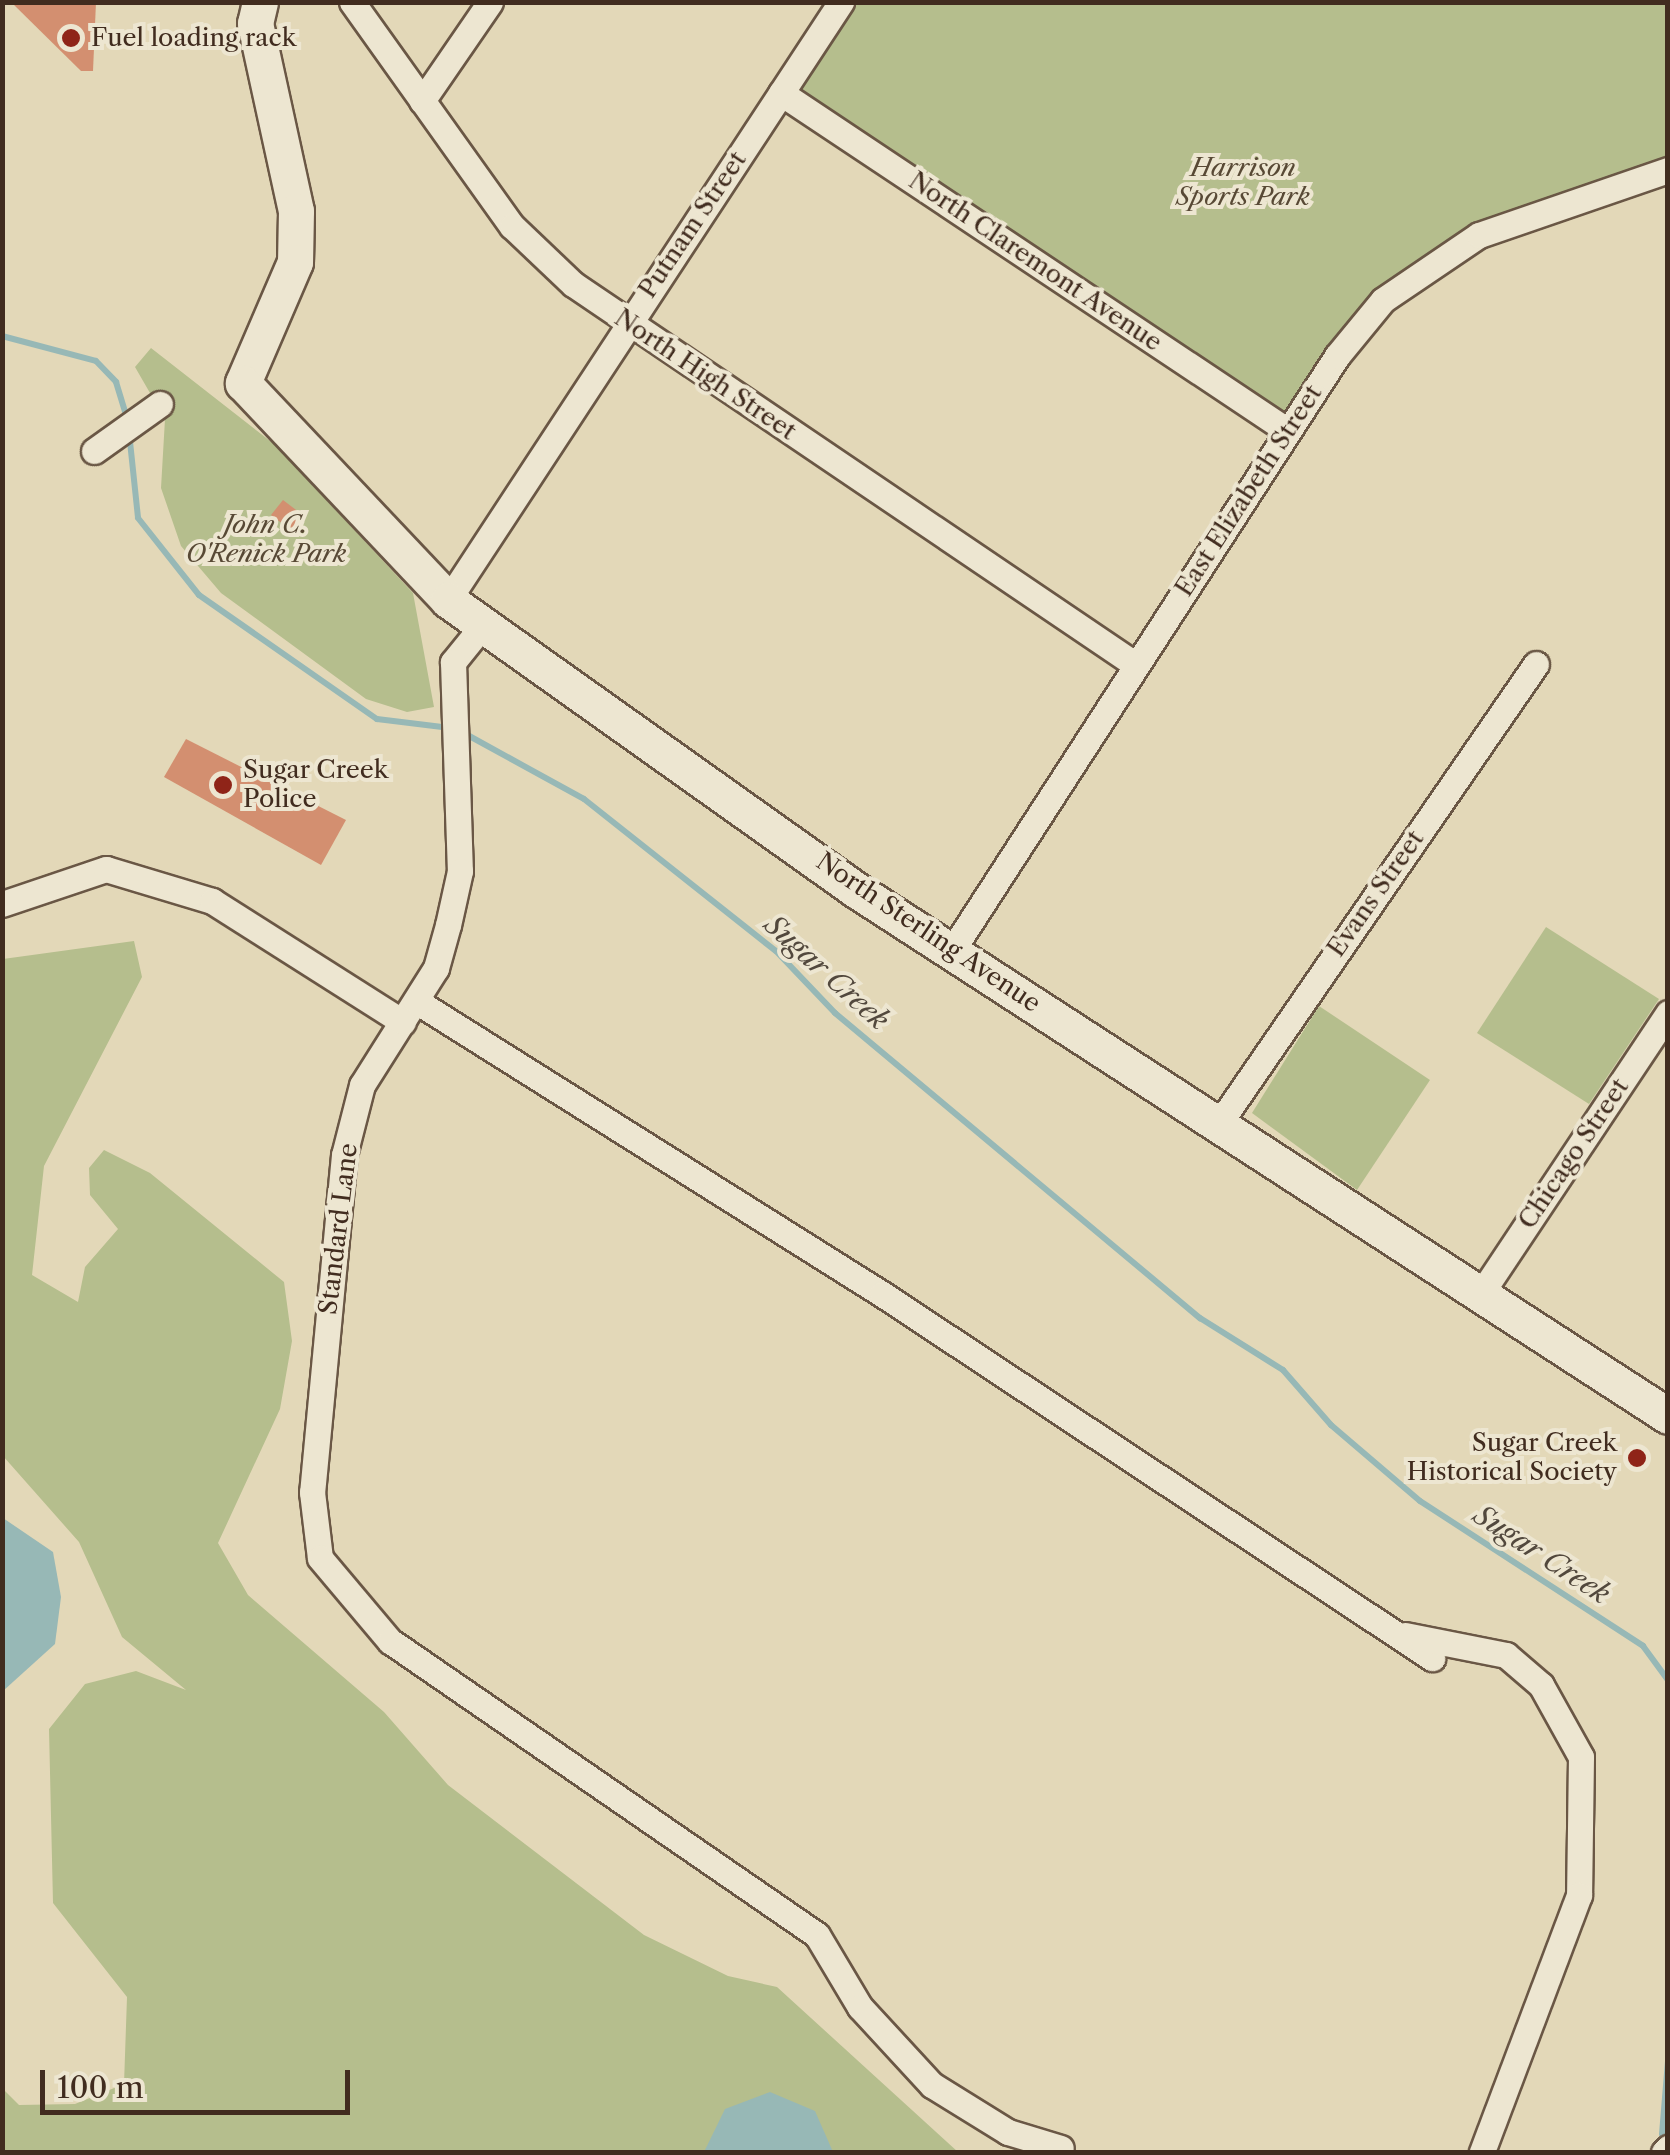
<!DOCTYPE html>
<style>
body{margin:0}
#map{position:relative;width:1670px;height:2155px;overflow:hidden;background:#e3d8b8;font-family:"Libre Caslon Text",serif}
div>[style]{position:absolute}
.green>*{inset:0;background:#b5be8d}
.water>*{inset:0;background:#97b8b6}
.stream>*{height:6px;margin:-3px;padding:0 3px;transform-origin:3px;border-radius:3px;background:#97b8b6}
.building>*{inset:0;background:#d38f70}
.roads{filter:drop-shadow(2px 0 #6a5745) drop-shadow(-2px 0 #6a5745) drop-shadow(0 2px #6a5745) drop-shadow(0 -2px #6a5745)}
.minor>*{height:25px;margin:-12.5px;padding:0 12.5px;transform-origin:12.5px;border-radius:12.5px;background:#ede6d1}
.secondary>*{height:35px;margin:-17.5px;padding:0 17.5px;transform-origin:17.5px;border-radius:17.5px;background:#ede6d1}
.dots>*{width:28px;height:28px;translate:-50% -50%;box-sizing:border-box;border:5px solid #ede6d1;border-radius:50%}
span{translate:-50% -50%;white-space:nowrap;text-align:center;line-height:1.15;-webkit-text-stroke:8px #ede6d1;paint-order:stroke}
.poi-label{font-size:25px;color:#412c1f}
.left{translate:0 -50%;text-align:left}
.right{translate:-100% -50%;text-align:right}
.park-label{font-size:25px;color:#584935;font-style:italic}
.street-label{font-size:25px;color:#412c1f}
.water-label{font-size:28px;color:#52483d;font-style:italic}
.frame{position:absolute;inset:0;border:5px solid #412c1f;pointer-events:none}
.scale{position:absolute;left:40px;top:2070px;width:310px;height:45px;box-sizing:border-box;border:5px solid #412c1f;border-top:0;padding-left:12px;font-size:30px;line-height:35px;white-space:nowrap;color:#412c1f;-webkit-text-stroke:8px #ede6d1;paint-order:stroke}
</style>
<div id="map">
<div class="green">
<div style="clip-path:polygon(841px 3px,1667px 3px,1667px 170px,1578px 195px,1383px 300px,1288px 431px,781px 93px)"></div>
<div style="clip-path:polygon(151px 348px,274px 444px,413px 593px,434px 707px,407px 712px,366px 699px,221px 593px,181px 546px,161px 488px,165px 419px,135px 367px)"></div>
<div style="clip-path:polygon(1546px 927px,1659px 999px,1589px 1104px,1477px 1033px)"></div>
<div style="clip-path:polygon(134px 941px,142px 977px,44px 1166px,32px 1275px,78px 1302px,85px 1267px,118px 1229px,90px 1195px,89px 1168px,104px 1150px,150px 1173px,284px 1282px,292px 1341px,280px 1409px,218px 1543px,248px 1595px,384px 1712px,448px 1785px,644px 1935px,728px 1976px,777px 1987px,958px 2152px,3px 2152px,2px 2088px,19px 2105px,75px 2104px,124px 2084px,127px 1997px,53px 1903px,49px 1729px,85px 1684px,136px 1671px,186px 1690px,122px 1637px,79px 1542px,3px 1456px,3px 959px)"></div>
<div style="clip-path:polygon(1319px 1006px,1430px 1080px,1357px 1190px,1252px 1113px)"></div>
</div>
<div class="water">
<div style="clip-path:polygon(3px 1518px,53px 1552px,61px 1597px,55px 1644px,3px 1691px)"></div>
<div style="clip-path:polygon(770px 2092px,815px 2111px,833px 2152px,704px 2152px,725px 2109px)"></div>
</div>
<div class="stream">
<div style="left:2px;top:336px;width:97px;rotate:14.9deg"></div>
<div style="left:96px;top:361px;width:29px;rotate:46deg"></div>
<div style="left:116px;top:382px;width:39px;rotate:73deg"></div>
<div style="left:129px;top:432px;width:86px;rotate:84deg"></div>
<div style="left:138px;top:518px;width:98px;rotate:51.6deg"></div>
<div style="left:199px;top:595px;width:217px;rotate:34.9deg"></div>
<div style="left:377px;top:719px;width:74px;rotate:7deg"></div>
<div style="left:462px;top:732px;width:139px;rotate:28.8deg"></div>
<div style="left:584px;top:799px;width:245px;rotate:38.4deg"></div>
<div style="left:776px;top:951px;width:86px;rotate:46.4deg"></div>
<div style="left:835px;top:1013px;width:476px;rotate:39.9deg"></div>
<div style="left:1200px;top:1318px;width:98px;rotate:32.1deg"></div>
<div style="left:1283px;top:1370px;width:73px;rotate:48.9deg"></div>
<div style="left:1331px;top:1425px;width:117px;rotate:40.5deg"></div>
<div style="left:1420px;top:1501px;width:266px;rotate:33deg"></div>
<div style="left:1643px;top:1646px;width:42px;rotate:53.7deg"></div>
<div style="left:1662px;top:2134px;width:73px;rotate:-85.3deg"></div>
</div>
<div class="building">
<div style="clip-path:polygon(11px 2px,96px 2px,93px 71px,81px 71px)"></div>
<div style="clip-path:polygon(283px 500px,304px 516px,292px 531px,271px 515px)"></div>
<div style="clip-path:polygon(186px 739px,346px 820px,321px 865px,164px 777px)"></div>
</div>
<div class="roads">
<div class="minor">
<div style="left:352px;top:2px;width:275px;rotate:54.5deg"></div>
<div style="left:512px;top:226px;width:84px;rotate:43.6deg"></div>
<div style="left:573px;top:284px;width:680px;rotate:34.09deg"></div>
<div style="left:781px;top:93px;width:609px;rotate:33.69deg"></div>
<div style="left:422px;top:101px;width:120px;rotate:-55.5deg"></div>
<div style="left:94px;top:451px;width:81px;rotate:-35.5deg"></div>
<div style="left:448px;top:600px;width:716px;rotate:-56.69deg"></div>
<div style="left:483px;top:625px;width:48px;rotate:129deg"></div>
<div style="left:453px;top:662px;width:209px;rotate:88.1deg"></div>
<div style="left:460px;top:871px;width:55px;rotate:102.5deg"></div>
<div style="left:448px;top:925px;width:45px;rotate:105.6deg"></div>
<div style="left:436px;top:968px;width:138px;rotate:122.3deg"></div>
<div style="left:362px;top:1085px;width:72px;rotate:104.4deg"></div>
<div style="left:344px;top:1155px;width:339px;rotate:95.4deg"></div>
<div style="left:312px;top:1492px;width:66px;rotate:83.1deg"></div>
<div style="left:320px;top:1558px;width:109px;rotate:49.9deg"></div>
<div style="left:390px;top:1641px;width:518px;rotate:34.55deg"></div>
<div style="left:817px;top:1935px;width:84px;rotate:59.2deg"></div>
<div style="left:860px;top:2007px;width:106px;rotate:47.3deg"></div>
<div style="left:932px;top:2085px;width:89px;rotate:31.7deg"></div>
<div style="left:1008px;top:2132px;width:55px;rotate:16.8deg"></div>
<div style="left:2px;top:904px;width:110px;rotate:-18.6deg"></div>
<div style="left:106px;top:869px;width:111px;rotate:16.8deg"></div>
<div style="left:212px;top:901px;width:226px;rotate:32.4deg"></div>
<div style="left:951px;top:952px;width:710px;rotate:-57.07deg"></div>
<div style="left:1337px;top:356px;width:72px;rotate:-50.6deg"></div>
<div style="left:1383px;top:300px;width:116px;rotate:-34.1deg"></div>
<div style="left:1479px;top:235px;width:200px;rotate:-19deg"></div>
<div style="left:416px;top:1001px;width:550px;rotate:32.16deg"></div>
<div style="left:882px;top:1294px;width:660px;rotate:33.5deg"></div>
<div style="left:1218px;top:1125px;width:560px;rotate:-55.4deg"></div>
<div style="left:1480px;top:1295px;width:339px;rotate:-56.3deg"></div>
<div style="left:1405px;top:1635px;width:103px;rotate:11.2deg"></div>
<div style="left:1506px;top:1655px;width:46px;rotate:40.6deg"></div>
<div style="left:1541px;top:1685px;width:82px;rotate:60.9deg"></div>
<div style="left:1581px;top:1757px;width:138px;rotate:90.8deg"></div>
<div style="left:1579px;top:1895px;width:275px;rotate:110.7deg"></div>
<div style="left:1664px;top:2152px;width:6px;rotate:-45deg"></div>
</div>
<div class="secondary">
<div style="left:260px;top:2px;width:22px;rotate:103deg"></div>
<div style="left:255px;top:23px;width:192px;rotate:77.7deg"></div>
<div style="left:296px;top:211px;width:51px;rotate:91.1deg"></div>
<div style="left:295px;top:262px;width:132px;rotate:113.3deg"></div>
<div style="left:243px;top:383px;width:299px;rotate:46.6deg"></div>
<div style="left:448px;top:600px;width:501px;rotate:35.4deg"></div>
<div style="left:856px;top:890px;width:967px;rotate:32.93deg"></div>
</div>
</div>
<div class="dots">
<div style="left:71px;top:38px;background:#8f2418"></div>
<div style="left:223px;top:785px;background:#8f2418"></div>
<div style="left:1637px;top:1458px;background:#8f2418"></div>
</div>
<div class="poi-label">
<span class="left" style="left:91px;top:38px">Fuel loading rack</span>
<span class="left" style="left:243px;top:785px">Sugar Creek<br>Police</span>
<span class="right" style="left:1617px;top:1458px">Sugar Creek<br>Historical Society</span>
</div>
<div class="park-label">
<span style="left:1243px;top:183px">Harrison<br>Sports Park</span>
<span style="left:266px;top:540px">John C.<br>O'Renick Park</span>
</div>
<div class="street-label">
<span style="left:693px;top:225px;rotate:-56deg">Putnam Street</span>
<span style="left:1035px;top:262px;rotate:34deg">North Claremont Avenue</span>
<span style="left:705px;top:375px;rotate:34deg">North High Street</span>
<span style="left:1249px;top:491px;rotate:-57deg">East Elizabeth Street</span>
<span style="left:1376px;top:894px;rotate:-55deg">Evans Street</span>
<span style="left:928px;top:933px;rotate:34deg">North Sterling Avenue</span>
<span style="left:1574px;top:1154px;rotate:-56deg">Chicago Street</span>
<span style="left:339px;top:1229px;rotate:-83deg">Standard Lane</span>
</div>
<div class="water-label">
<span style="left:827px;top:972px;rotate:42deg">Sugar Creek</span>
<span style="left:1542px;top:1554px;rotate:33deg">Sugar Creek</span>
</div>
<div class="frame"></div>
<div class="scale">100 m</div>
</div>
